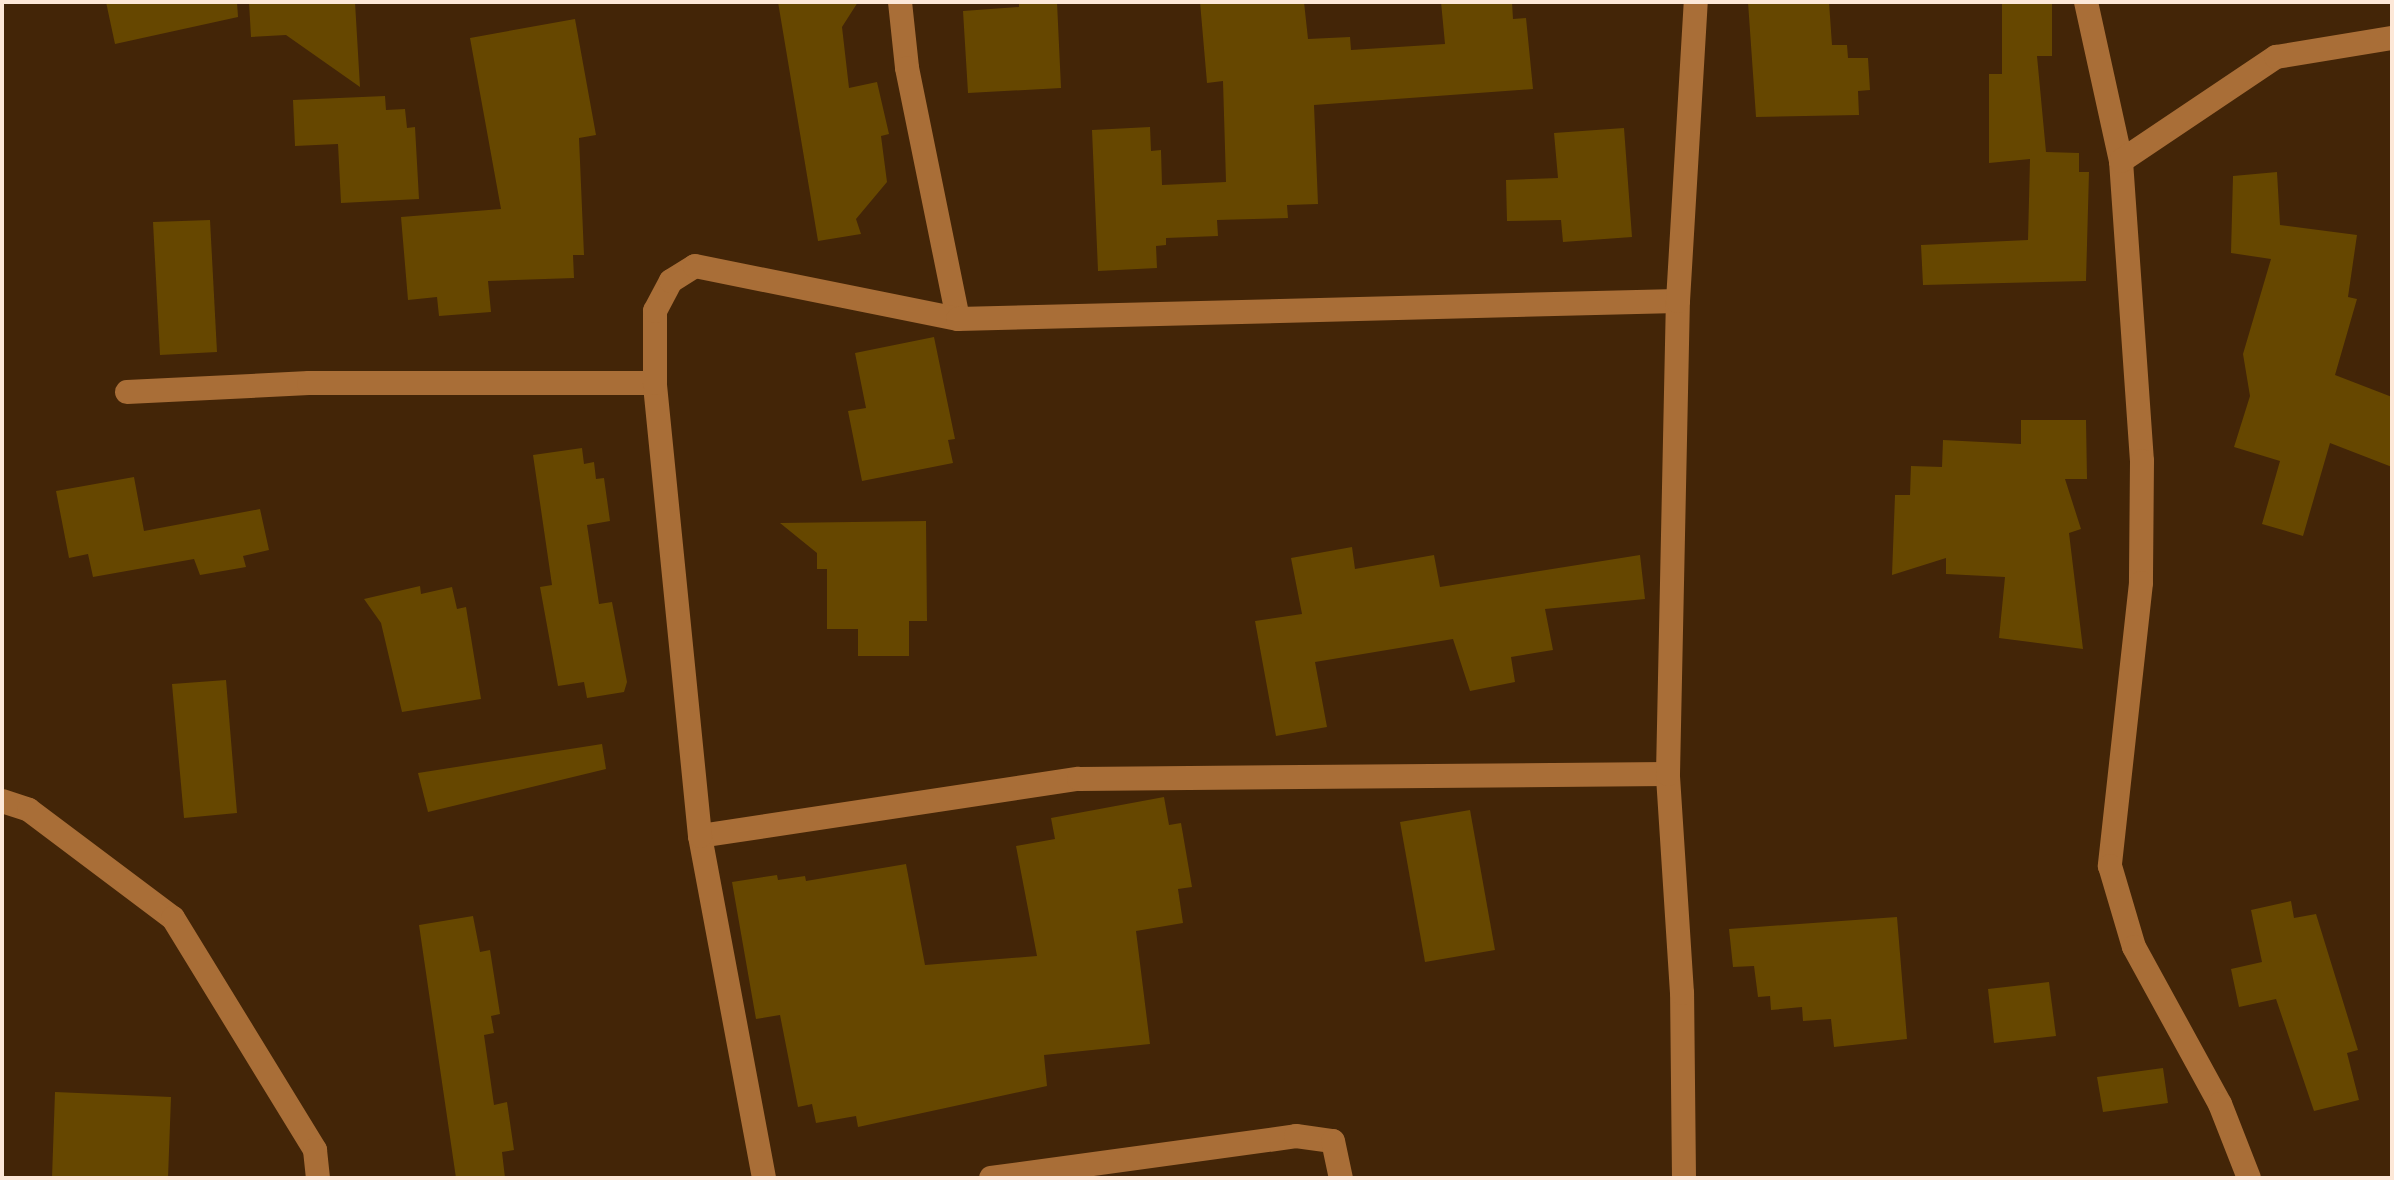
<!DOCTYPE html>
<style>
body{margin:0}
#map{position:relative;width:2394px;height:1180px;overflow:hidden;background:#432507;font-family:"PT Serif",serif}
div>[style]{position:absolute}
.building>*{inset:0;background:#664700}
.minor>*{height:24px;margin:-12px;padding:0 12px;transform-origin:12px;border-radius:12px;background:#a96e37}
span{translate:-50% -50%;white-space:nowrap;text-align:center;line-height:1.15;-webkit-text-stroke:7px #260f00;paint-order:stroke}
.frame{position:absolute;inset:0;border:4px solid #fde8d8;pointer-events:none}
</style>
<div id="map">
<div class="building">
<div style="clip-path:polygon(106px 2px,237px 2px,238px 17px,115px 44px)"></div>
<div style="clip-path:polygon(249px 2px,355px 2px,360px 87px,286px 35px,251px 37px)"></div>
<div style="clip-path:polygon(778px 2px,858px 2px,842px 27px,849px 88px,877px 82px,889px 134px,881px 136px,887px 182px,856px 219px,861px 234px,818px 241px)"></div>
<div style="clip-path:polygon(1019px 2px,1057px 2px,1061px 88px,968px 93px,963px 11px,1019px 7px)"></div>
<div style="clip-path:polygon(1200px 2px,1304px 2px,1308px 39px,1350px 37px,1351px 50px,1445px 44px,1441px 2px,1512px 2px,1513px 19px,1526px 18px,1533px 89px,1314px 105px,1318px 204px,1287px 205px,1288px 218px,1217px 220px,1218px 236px,1166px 238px,1166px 245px,1156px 246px,1157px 268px,1098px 271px,1092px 130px,1150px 127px,1151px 151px,1161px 150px,1162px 185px,1226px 182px,1223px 81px,1207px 83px)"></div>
<div style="clip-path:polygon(1748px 2px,1829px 2px,1832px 45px,1847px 45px,1848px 58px,1868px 58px,1870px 90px,1858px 91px,1859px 115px,1756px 117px)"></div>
<div style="clip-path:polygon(2002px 2px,2052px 2px,2052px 56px,2037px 56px,2046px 152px,2079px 153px,2079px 172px,2089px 172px,2086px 281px,1923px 285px,1921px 245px,2028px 240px,2030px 159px,1989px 163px,1989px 74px,2002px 74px)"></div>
<div style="clip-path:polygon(575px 19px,596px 135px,579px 138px,584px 255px,573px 255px,574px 278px,488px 281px,491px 312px,439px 316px,437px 297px,408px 300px,401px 217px,501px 209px,470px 38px)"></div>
<div style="clip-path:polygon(385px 96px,386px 110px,405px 109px,407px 128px,415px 127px,419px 199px,341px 203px,338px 144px,295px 146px,293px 100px)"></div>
<div style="clip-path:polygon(1624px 128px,1632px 237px,1563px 242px,1561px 220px,1507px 221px,1506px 180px,1558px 178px,1554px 133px)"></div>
<div style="clip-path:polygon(2277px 172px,2280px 225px,2357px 235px,2348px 297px,2357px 299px,2335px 375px,2392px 397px,2392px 467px,2330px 443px,2303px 536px,2262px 524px,2280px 461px,2234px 447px,2250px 396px,2243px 354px,2271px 259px,2231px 253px,2233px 176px)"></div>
<div style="clip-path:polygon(210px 220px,217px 352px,160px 355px,153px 222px)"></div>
<div style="clip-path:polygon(934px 337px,955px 439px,948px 440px,953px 463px,862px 481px,848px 411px,866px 408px,855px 353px)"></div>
<div style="clip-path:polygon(2021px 420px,2086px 420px,2087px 479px,2065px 479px,2081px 529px,2069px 533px,2083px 649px,1999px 638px,2005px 577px,1946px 574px,1946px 558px,1892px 575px,1895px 495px,1910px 495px,1911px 466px,1942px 467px,1943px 440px,2021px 444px)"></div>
<div style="clip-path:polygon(582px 448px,584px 464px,594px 462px,596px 479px,604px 478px,610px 521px,587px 525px,599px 604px,612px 602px,627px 682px,624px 692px,587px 698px,584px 682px,558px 686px,540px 587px,552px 585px,533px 455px)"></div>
<div style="clip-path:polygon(134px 477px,144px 531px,260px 509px,269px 550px,243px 556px,246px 567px,200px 575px,194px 559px,93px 577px,88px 554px,69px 558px,56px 491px)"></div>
<div style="clip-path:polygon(926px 521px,927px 621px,909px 621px,909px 656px,858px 656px,858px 629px,827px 629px,827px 569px,817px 569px,817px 553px,780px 523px)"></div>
<div style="clip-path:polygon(1352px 547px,1355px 569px,1434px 555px,1440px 587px,1640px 555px,1645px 599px,1545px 609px,1553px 650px,1511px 657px,1515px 682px,1470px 691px,1453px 639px,1315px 662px,1327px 727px,1276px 736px,1255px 621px,1302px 614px,1291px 558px)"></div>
<div style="clip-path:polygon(420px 586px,421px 594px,452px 587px,457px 609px,466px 607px,481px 699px,402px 712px,381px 623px,364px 599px)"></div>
<div style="clip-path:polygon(226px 680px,237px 813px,184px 818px,172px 684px)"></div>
<div style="clip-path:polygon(602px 744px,606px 769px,428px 812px,418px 773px)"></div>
<div style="clip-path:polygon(1164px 797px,1169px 825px,1181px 823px,1192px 887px,1178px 889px,1183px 923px,1136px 931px,1150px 1044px,1044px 1055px,1047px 1086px,858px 1127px,856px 1116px,816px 1123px,812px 1104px,798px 1107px,780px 1015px,756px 1019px,732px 882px,777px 875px,778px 880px,805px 876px,806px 881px,906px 864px,925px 965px,1037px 956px,1016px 846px,1055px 839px,1051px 818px)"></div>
<div style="clip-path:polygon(1470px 810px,1495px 950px,1425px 962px,1400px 822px)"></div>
<div style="clip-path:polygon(2291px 901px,2294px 918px,2316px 914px,2358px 1050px,2347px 1053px,2359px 1100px,2314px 1111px,2276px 999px,2239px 1007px,2231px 969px,2262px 962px,2251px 910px)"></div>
<div style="clip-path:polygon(473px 916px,480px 952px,490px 950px,500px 1014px,491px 1016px,494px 1033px,484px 1035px,494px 1105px,507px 1102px,514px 1150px,502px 1152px,505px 1178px,456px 1178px,419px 925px)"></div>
<div style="clip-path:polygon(1897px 917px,1907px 1039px,1834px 1047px,1831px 1019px,1803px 1021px,1802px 1007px,1771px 1010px,1770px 996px,1758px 997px,1754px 966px,1733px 967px,1729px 929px)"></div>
<div style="clip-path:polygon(2049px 982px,2056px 1036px,1994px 1043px,1988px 989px)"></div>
<div style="clip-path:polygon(2163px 1068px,2168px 1103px,2103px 1112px,2097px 1077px)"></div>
<div style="clip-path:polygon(55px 1092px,171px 1097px,168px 1178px,52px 1178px)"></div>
</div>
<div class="minor">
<div style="left:900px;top:2px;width:66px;rotate:83.9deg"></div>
<div style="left:907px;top:68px;width:256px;rotate:78.5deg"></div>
<div style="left:2086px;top:2px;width:163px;rotate:77.6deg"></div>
<div style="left:2121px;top:161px;width:301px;rotate:86deg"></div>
<div style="left:2142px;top:461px;width:122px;rotate:90.5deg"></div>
<div style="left:2141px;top:583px;width:285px;rotate:96.3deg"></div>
<div style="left:2110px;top:866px;width:84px;rotate:73.5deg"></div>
<div style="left:2134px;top:947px;width:179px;rotate:61.3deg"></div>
<div style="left:2220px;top:1104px;width:79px;rotate:68.6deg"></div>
<div style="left:2121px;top:161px;width:187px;rotate:-33.9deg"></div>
<div style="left:2276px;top:57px;width:118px;rotate:-9.3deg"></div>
<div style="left:127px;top:392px;width:182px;rotate:-2.8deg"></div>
<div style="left:309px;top:383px;width:346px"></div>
<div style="left:2px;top:801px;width:28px;rotate:18deg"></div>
<div style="left:29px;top:810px;width:180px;rotate:36.9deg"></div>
<div style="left:173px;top:918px;width:272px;rotate:58.5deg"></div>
<div style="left:315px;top:1150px;width:28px;rotate:84deg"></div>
<div style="left:700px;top:836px;width:383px;rotate:-8.6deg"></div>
<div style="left:1079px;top:779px;width:589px;rotate:-0.49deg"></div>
<div style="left:764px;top:1178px;width:348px;rotate:-100.6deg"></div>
<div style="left:700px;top:836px;width:455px;rotate:-95.7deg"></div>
<div style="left:655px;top:383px;width:72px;rotate:-90deg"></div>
<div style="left:655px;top:311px;width:34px;rotate:-62deg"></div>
<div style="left:671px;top:281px;width:28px;rotate:-32deg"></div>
<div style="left:695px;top:266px;width:268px;rotate:11.4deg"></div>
<div style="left:958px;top:319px;width:720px;rotate:-1.43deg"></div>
<div style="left:991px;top:1178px;width:308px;rotate:-7.8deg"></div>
<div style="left:1296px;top:1136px;width:37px;rotate:8deg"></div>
<div style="left:1333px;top:1141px;width:38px;rotate:78deg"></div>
<div style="left:1684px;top:1178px;width:185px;rotate:-90.6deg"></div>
<div style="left:1682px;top:993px;width:219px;rotate:-93.7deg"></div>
<div style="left:1668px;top:774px;width:473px;rotate:-88.8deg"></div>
<div style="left:1678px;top:301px;width:300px;rotate:-86.6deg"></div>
</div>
<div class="frame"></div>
</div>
